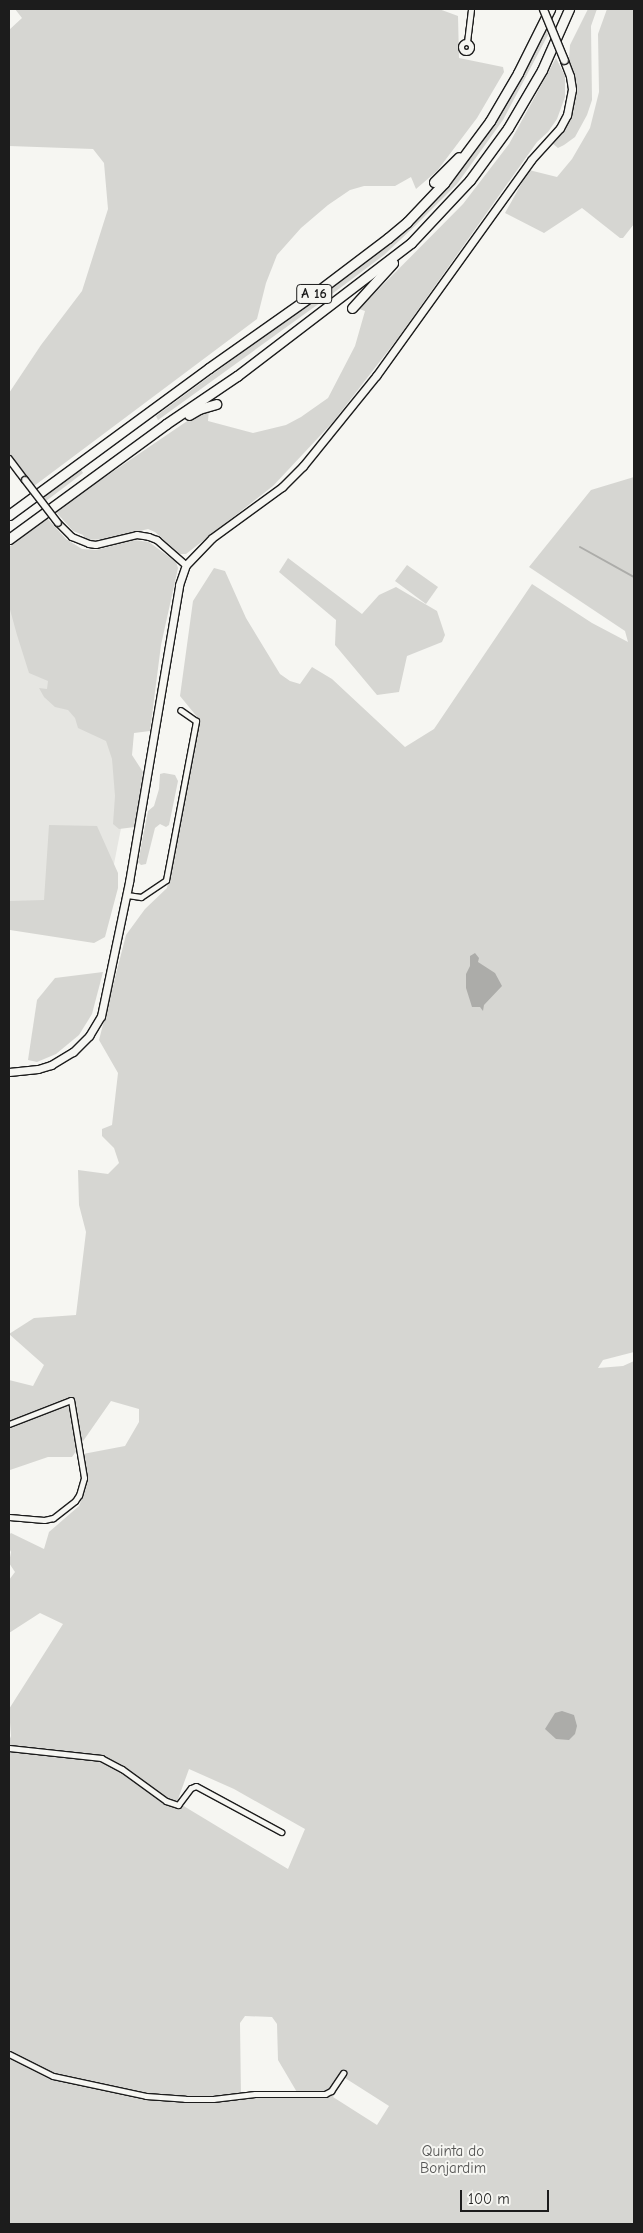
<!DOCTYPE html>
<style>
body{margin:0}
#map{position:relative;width:643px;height:2233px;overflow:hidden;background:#f6f6f2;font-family:"Comic Neue",sans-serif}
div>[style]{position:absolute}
.built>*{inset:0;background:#e6e6e2}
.green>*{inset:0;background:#d6d6d2}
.water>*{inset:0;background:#acaca9}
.stream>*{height:2px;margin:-1px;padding:0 1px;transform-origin:1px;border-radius:1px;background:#acaca9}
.roads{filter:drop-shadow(1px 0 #1c1c1c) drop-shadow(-1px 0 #1c1c1c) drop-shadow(0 1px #1c1c1c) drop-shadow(0 -1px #1c1c1c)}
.minor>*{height:5px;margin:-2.5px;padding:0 2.5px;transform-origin:2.5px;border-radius:2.5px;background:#f6f6f2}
.minor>.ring{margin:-2.5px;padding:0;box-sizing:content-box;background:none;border:5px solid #f6f6f2;border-radius:50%}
.tertiary>*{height:6px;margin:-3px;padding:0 3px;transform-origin:3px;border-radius:3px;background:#f6f6f2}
.secondary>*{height:7px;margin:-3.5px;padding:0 3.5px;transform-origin:3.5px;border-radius:3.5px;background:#f6f6f2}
.motorway>*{height:9px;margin:-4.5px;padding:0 4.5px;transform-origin:4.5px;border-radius:4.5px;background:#f6f6f2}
.bridges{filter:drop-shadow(1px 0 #1c1c1c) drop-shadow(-1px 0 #1c1c1c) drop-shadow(0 1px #1c1c1c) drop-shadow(0 -1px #1c1c1c)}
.tertiary-bridge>*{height:6px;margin:-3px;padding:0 3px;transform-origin:3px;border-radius:3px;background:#f6f6f2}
.secondary-bridge>*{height:7px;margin:-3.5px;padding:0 3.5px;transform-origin:3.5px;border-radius:3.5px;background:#f6f6f2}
span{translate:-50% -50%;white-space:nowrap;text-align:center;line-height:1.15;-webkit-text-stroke:4px #f6f6f2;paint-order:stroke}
.shield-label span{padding:1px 4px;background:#f6f6f2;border:1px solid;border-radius:4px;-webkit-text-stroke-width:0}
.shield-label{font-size:14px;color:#1c1c1c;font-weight:700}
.park-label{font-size:15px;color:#545453}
.frame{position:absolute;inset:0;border:10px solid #1c1c1c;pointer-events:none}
.scale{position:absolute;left:460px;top:2190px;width:89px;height:22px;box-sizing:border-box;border:2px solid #1c1c1c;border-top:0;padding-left:6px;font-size:15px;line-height:18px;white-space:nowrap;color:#1c1c1c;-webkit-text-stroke:4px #f6f6f2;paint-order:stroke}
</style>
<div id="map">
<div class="built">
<div style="clip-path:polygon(9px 599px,103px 697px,126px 803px,112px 874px,9px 915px)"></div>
</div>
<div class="green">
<div style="clip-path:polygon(15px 9px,439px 9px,458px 16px,459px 58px,503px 67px,504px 72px,477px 118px,437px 171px,416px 189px,411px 177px,395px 186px,364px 186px,350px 190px,328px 205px,301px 228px,277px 255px,266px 283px,257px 319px,34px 486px,9px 452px,9px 393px,41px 345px,82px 291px,108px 209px,104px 163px,93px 149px,9px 146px,9px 30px,22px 18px)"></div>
<div style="clip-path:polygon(588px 9px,597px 9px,591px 26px,592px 100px,587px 115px,575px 137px,564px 145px,558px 148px,552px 143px,567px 121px,573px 107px,574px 79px,569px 58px,570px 45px)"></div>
<div style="clip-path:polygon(607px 9px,634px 9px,634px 224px,623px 238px,620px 238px,582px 208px,544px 233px,505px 213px,529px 170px,557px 177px,572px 159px,590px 128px,599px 92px,598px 34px)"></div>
<div style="clip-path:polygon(546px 30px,548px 35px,503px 120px,457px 184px,416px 225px,384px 255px,324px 300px,158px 420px,156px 416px,380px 251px,428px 206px,478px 147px,498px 118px)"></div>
<div style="clip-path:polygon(556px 58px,565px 76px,565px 97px,557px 119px,548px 132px,537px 142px,398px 338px,333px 422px,273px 486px,186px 554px,180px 554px,155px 532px,148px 529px,107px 539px,85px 540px,83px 535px,73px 531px,55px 511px,199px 413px,209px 409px,208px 421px,253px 433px,286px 425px,301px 417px,328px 398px,355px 346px,365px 311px,359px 309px,463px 204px,509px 144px)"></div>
<div style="clip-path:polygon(80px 468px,83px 473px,46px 501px,43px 496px)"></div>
<div style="clip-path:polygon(evenodd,634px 477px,634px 1352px,603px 1360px,598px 1368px,623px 1366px,634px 1361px,634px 2224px,9px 2224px,9px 1741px,11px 1736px,9px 1709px,63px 1624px,40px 1613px,9px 1633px,9px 1580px,15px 1572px,9px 1563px,11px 1552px,9px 1548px,9px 1535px,11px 1533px,44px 1549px,49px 1532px,79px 1506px,86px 1488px,83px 1454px,125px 1446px,139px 1422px,139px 1409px,111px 1401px,72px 1457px,48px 1457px,10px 1470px,9px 1380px,33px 1386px,44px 1365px,9px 1334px,34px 1318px,76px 1315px,86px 1232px,79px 1205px,78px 1170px,108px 1174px,119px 1163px,114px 1148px,102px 1136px,102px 1129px,112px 1125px,118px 1073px,99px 1040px,126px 935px,145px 909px,167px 888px,198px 718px,180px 696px,193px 601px,214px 568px,225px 571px,246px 618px,280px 674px,290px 681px,300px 684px,312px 667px,332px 679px,405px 747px,434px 729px,532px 584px,592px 623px,628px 642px,625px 631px,529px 567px,591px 490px,634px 477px,189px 1769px,234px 1789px,305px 1829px,288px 1869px,177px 1802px,189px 1769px,634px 477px,245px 2016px,272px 2017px,277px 2024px,278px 2060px,298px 2094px,241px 2096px,240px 2023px,245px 2016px,634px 477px,345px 2078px,389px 2106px,377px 2125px,333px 2097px,345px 2078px)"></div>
<div style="clip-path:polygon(47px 518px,66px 539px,82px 549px,96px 550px,134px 540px,149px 542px,176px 562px,178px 568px,161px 645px,150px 731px,134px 733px,132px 755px,143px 772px,135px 827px,119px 829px,113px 824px,115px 796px,112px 759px,106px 741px,78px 728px,75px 718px,68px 710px,55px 707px,44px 697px,39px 688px,47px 689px,48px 681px,29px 673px,17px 635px,9px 606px,9px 547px)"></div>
<div style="clip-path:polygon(288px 558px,362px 614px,379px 595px,396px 587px,437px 611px,445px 635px,442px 642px,407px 656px,399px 692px,377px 695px,335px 645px,336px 620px,279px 572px)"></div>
<div style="clip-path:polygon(407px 565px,438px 587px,426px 604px,395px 581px)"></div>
<div style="clip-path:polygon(164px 773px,175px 775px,178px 781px,169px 825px,166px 827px,160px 824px,155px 828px,146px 864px,141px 865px,138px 862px,148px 811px,154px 806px,159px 789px,160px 774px)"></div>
<div style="clip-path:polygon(49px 825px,97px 826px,118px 873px,118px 888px,105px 937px,94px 943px,10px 930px,9px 938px,9px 901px,44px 900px)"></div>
<div style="clip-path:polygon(103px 972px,92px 1014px,79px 1035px,56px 1054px,37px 1062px,28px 1060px,37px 1000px,55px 978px)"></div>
</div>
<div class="water">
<div style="clip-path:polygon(475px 953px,479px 958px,478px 962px,495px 973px,502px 986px,484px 1005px,483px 1011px,480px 1007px,472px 1007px,466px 988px,466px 974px,470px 966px,470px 956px)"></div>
<div style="clip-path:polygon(562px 1711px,574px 1715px,577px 1726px,575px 1734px,569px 1740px,556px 1739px,545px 1729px,555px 1713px)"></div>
</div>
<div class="stream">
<div style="left:580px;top:547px;width:62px;rotate:29.1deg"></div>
</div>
<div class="roads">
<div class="minor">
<div style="left:467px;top:42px;width:33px;rotate:-83deg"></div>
<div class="ring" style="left:461px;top:42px;width:5px;height:5px"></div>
<div style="left:127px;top:895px;width:14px;rotate:8deg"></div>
<div style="left:141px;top:897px;width:30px;rotate:-34deg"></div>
<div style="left:166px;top:880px;width:162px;rotate:-79.3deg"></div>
<div style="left:196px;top:721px;width:19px;rotate:-145deg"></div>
<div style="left:9px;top:1424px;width:66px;rotate:-21.2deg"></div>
<div style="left:71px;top:1400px;width:79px;rotate:80.5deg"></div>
<div style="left:84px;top:1478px;width:18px;rotate:106deg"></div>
<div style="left:79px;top:1495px;width:7px;rotate:124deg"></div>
<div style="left:75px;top:1501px;width:28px;rotate:142deg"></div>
<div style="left:53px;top:1518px;width:9px;rotate:167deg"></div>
<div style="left:44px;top:1520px;width:35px;rotate:-175deg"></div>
<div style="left:9px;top:1748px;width:93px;rotate:6.2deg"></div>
<div style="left:101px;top:1758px;width:24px;rotate:28deg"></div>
<div style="left:122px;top:1769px;width:54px;rotate:36deg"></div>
<div style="left:166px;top:1801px;width:13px;rotate:18deg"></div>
<div style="left:178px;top:1805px;width:21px;rotate:-53deg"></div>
<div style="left:191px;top:1788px;width:5px;rotate:-22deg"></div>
<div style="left:196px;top:1786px;width:97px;rotate:28.4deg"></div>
<div style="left:9px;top:2054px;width:49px;rotate:26.6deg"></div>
<div style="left:53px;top:2076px;width:95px;rotate:12.1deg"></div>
<div style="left:146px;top:2096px;width:39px;rotate:4deg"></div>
<div style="left:185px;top:2099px;width:28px"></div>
<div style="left:213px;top:2099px;width:42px;rotate:-6.8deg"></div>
<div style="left:255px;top:2094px;width:70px"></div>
<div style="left:325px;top:2094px;width:7px;rotate:-27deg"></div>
<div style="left:331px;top:2091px;width:22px;rotate:-56deg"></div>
</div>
<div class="tertiary">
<div style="left:9px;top:459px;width:26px;rotate:53deg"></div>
<div style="left:58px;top:523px;width:20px;rotate:45deg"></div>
<div style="left:72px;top:537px;width:18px;rotate:22deg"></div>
<div style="left:89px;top:544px;width:7px;rotate:8deg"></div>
<div style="left:96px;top:545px;width:42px;rotate:-13.7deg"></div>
<div style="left:137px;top:535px;width:12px;rotate:9deg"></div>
<div style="left:149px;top:537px;width:9px;rotate:21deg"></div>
<div style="left:157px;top:540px;width:38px;rotate:41deg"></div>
</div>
<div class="secondary">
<div style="left:9px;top:1072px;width:29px;rotate:-6deg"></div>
<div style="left:38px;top:1069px;width:14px;rotate:-17deg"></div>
<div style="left:51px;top:1065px;width:26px;rotate:-31deg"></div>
<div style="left:73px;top:1052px;width:23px;rotate:-45deg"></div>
<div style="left:89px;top:1036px;width:23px;rotate:-59deg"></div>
<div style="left:101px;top:1016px;width:137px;rotate:-78.2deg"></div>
<div style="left:129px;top:882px;width:301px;rotate:-80.4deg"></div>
<div style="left:179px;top:585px;width:21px;rotate:-71deg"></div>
<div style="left:186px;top:565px;width:37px;rotate:-46deg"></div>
<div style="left:212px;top:538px;width:87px;rotate:-36.1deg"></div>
<div style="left:282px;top:487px;width:30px;rotate:-45deg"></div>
<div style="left:303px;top:466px;width:116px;rotate:-51deg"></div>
<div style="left:376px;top:376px;width:266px;rotate:-54.3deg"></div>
<div style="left:531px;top:160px;width:43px;rotate:-47.8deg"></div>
<div style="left:560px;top:128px;width:15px;rotate:-62deg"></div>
<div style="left:567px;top:115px;width:26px;rotate:-79deg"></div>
<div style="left:572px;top:89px;width:13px;rotate:-99deg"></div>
<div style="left:570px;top:76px;width:17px;rotate:-111deg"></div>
</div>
<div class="motorway">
<div style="left:434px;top:182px;width:35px;rotate:-45deg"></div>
<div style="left:352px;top:308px;width:61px;rotate:-47.7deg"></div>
<div style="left:189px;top:415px;width:12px;rotate:-31deg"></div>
<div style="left:199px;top:409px;width:18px;rotate:-16deg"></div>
<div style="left:9px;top:515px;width:248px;rotate:-36.3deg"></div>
<div style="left:209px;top:368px;width:128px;rotate:-35.2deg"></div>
<div style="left:314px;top:294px;width:93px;rotate:-37.1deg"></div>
<div style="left:388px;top:238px;width:25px;rotate:-40deg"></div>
<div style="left:407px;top:222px;width:54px;rotate:-46.5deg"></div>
<div style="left:444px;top:183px;width:77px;rotate:-53.4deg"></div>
<div style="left:490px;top:121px;width:56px;rotate:-59.7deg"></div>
<div style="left:518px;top:73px;width:72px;rotate:-63.4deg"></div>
<div style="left:9px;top:539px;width:195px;rotate:-36.2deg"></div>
<div style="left:166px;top:424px;width:86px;rotate:-34.1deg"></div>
<div style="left:237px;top:376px;width:219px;rotate:-37.4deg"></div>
<div style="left:411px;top:243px;width:86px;rotate:-46.9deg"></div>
<div style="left:470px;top:180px;width:64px;rotate:-53.8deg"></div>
<div style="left:508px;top:128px;width:67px;rotate:-59.6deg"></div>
<div style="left:542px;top:70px;width:67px;rotate:-66.1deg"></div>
</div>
</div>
<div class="bridges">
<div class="tertiary-bridge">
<div style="left:25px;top:480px;width:54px;rotate:52.5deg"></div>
</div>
<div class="secondary-bridge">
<div style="left:543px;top:9px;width:55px;rotate:67.6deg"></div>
</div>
</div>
<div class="shield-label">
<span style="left:314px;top:294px">A 16</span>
</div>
<div class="park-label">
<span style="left:453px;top:2160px">Quinta do<br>Bonjardim</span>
</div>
<div class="frame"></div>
<div class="scale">100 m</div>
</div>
